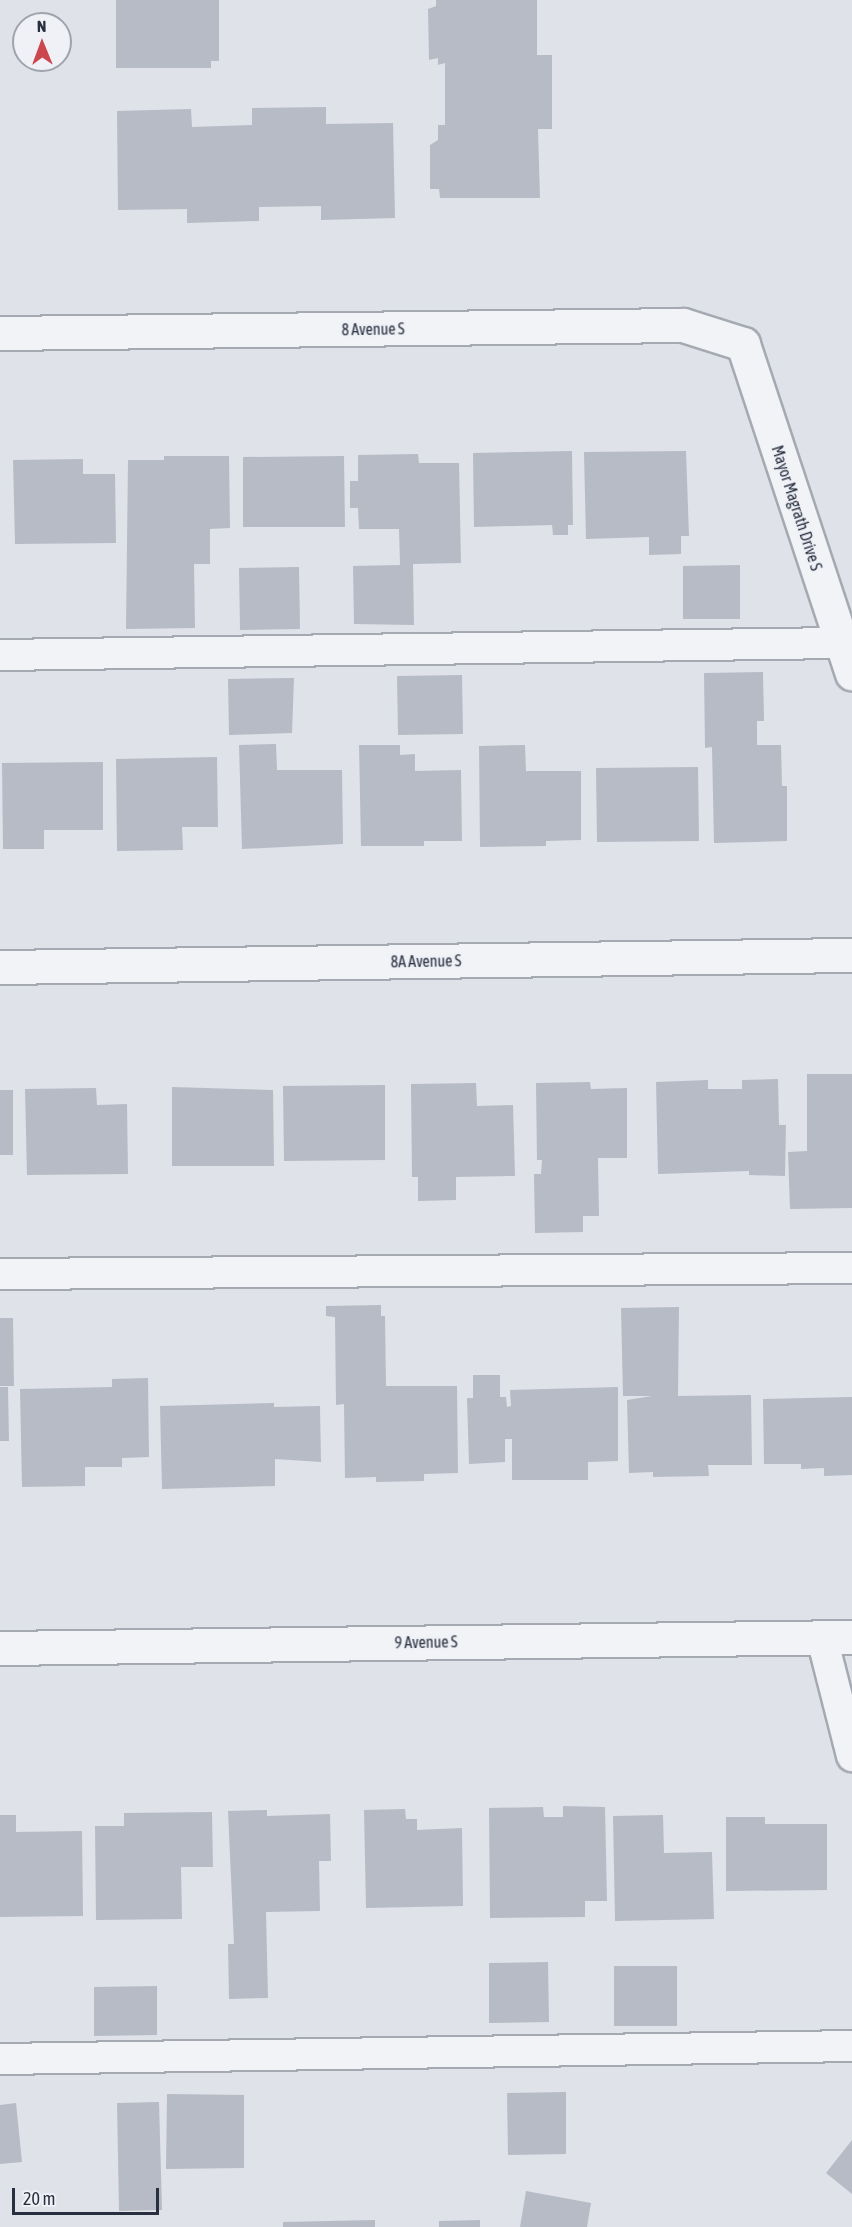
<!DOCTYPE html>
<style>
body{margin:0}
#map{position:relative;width:852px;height:2227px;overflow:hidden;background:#dfe2e8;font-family:"Asap Condensed",sans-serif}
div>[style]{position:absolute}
.building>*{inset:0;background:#b7bbc5}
.roads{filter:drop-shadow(2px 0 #a4a9b2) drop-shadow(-2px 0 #a4a9b2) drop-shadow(0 2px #a4a9b2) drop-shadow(0 -2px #a4a9b2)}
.lane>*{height:30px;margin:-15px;padding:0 15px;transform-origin:15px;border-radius:15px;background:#f2f3f7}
.street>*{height:33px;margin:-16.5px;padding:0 16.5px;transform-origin:16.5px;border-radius:16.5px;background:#f2f3f7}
span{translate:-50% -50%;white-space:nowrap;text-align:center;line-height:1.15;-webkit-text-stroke:4.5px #eff1f6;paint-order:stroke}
.street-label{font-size:16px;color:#282f3f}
.north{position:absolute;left:12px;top:12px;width:60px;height:60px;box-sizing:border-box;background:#eff1f6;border:2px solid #9fa3ad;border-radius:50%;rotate:359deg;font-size:16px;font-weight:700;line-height:24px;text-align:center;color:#282f3f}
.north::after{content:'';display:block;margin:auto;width:21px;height:27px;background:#cc464e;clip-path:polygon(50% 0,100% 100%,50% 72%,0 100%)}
.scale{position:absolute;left:12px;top:2188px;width:147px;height:27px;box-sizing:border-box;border:3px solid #282f3f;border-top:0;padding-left:8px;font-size:18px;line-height:21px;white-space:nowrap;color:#282f3f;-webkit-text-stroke:4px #eff1f6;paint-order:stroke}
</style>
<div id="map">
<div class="building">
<div style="clip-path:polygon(116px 0,219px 0,219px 61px,211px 61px,211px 68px,116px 68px)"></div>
<div style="clip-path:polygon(436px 0,537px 0,537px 55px,552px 55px,552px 129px,538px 129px,540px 198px,440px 198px,439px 189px,430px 189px,430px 145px,438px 140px,438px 125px,445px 125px,445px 63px,438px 65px,438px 58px,429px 60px,428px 9px,436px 6px)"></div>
<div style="clip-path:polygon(326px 107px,326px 124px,393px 123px,395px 218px,321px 220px,321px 206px,259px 207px,259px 221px,187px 223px,187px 209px,118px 210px,117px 111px,191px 109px,192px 127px,252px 125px,252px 108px)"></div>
<div style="clip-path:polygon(572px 451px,573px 525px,568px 525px,568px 535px,553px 535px,552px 525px,474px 527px,473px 453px)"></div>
<div style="clip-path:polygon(686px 451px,689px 536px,681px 536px,681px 554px,649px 555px,649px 537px,586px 539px,584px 452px)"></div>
<div style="clip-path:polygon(418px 454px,419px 463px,459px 463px,461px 563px,413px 564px,414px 625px,354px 624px,353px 566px,400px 565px,399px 529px,359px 529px,358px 508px,350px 508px,350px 481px,358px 481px,358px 455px)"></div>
<div style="clip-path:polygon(164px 456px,229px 456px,230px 528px,210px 529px,210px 564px,194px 564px,195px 628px,126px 629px,128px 460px,164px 460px)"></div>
<div style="clip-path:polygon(344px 456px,345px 527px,243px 527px,243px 457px)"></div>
<div style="clip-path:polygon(83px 459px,83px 474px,115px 474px,116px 543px,15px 544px,13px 460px)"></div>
<div style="clip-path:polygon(740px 565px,740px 619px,683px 619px,683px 566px)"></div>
<div style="clip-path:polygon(299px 567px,300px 629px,240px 630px,239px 568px)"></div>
<div style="clip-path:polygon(763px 672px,764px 721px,757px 721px,757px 745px,781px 745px,782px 786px,787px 786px,787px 841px,714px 843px,712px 747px,705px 748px,704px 673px)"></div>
<div style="clip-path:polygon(462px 675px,463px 734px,398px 735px,397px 676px)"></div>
<div style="clip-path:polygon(294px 678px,292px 733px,229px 735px,228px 679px)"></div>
<div style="clip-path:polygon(276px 744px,277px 770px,342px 770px,343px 844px,242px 849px,239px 745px)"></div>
<div style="clip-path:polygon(359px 745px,400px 745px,400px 755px,415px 754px,415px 771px,461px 770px,462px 841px,424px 841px,424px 846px,361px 846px)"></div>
<div style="clip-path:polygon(525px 745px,526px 771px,581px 771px,581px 840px,546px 841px,546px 846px,480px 847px,479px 746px)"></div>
<div style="clip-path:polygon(217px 757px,218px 827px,182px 827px,183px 850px,117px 851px,116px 759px)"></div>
<div style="clip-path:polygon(103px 762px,103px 830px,44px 830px,44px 849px,3px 849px,2px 763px)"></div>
<div style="clip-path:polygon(698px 767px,699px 841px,597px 842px,596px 768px)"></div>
<div style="clip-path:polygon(807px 1074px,852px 1074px,852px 1208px,790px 1209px,788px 1152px,807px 1151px)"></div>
<div style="clip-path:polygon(778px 1079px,779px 1125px,786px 1125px,785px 1176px,749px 1175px,749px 1171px,658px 1174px,656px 1082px,708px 1080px,708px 1089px,742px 1089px,742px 1080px)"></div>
<div style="clip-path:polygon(590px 1082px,591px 1089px,627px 1088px,627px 1158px,598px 1158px,599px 1216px,583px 1216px,583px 1232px,535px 1233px,534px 1174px,541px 1174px,542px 1160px,537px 1160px,536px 1083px)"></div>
<div style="clip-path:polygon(476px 1083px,477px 1106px,513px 1105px,515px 1176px,456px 1177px,456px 1200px,418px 1201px,418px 1177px,412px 1177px,411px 1084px)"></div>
<div style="clip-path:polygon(385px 1085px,385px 1160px,284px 1161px,283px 1086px)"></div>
<div style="clip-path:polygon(172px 1087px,273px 1090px,274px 1166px,172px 1166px)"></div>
<div style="clip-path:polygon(96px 1088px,97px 1105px,127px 1104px,128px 1174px,27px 1175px,25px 1089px)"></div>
<div style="clip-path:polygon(0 1090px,13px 1090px,13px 1155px,0 1155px)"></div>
<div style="clip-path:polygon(381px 1305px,381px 1316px,385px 1316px,386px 1386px,457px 1386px,458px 1473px,424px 1474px,424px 1481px,376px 1482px,376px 1477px,345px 1478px,344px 1404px,336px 1405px,335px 1317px,326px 1316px,326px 1306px)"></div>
<div style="clip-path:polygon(679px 1307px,678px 1396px,751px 1395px,752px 1465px,708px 1465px,709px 1476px,653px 1477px,653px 1472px,629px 1473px,627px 1400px,652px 1396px,623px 1396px,621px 1308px)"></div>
<div style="clip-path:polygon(0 1318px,13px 1318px,14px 1386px,0 1386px)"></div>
<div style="clip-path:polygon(473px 1375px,500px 1375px,500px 1397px,506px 1397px,507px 1407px,511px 1406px,510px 1390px,618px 1387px,618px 1461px,588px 1462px,588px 1480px,512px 1480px,512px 1439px,505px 1439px,505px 1462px,469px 1464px,467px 1398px,473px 1398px)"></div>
<div style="clip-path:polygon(148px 1378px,149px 1457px,122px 1458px,122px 1467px,85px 1467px,85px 1486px,22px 1487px,20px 1389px,112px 1387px,112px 1379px)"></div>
<div style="clip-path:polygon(0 1387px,8px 1387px,9px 1441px,0 1441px)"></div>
<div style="clip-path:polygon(852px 1397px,852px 1475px,824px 1476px,824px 1468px,801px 1469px,801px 1464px,764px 1464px,763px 1399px)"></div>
<div style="clip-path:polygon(274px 1403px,274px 1407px,320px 1406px,321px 1462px,275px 1459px,275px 1486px,162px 1489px,160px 1406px)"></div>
<div style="clip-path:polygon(563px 1806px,605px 1807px,607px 1901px,585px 1901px,585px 1917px,490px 1918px,489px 1808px,543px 1807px,544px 1817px,563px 1817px)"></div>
<div style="clip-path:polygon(405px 1809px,406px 1819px,417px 1819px,417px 1830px,462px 1828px,463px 1906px,366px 1908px,364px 1810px)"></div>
<div style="clip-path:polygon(267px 1810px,267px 1816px,330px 1814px,331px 1861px,319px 1861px,320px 1911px,266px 1912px,268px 1998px,229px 1999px,228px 1944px,234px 1944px,228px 1811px)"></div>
<div style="clip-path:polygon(212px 1812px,213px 1867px,181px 1867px,182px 1919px,96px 1920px,95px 1826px,124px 1826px,124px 1813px)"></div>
<div style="clip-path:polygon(0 1815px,16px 1815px,16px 1832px,82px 1831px,83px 1916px,0 1917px)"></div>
<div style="clip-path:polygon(663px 1815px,664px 1853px,712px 1852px,714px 1919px,615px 1921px,613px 1816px)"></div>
<div style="clip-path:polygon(726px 1817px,765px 1817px,765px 1824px,827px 1824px,827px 1890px,726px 1891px)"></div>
<div style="clip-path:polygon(548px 1962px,549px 2022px,489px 2023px,489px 1963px)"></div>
<div style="clip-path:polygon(614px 1966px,677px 1966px,677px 2026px,614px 2026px)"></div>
<div style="clip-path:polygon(157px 1986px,157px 2035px,94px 2036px,94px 1987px)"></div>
<div style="clip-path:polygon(566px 2092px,566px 2154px,508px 2155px,507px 2093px)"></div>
<div style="clip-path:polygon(167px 2094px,244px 2095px,244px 2168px,166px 2169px)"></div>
<div style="clip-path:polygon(159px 2102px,162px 2210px,119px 2211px,117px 2103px)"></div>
<div style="clip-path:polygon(16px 2103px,22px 2162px,0 2164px,0 2105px)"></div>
<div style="clip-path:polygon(852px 2140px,852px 2194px,826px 2173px)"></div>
<div style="clip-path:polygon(526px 2191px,591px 2203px,587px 2227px,520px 2227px)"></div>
<div style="clip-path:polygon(375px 2220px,375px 2227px,283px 2227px,283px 2222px)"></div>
<div style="clip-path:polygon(480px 2220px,480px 2227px,439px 2227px,439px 2221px)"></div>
</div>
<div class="roads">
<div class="lane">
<div style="left:0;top:655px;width:842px;rotate:-0.82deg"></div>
<div style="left:0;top:1274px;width:852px;rotate:-0.4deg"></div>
<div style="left:822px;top:1638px;width:122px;rotate:75.7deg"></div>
<div style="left:0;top:2059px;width:852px;rotate:-0.87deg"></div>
</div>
<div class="street">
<div style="left:0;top:333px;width:683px;rotate:-0.67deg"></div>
<div style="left:683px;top:325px;width:63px;rotate:17.6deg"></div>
<div style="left:743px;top:344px;width:347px;rotate:71.7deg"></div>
<div style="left:0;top:967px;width:852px;rotate:-0.81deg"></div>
<div style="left:0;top:1648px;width:852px;rotate:-0.74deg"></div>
</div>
</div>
<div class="street-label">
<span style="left:373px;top:329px;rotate:-1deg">8 Avenue S</span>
<span style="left:797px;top:508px;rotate:72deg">Mayor Magrath Drive S</span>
<span style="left:426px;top:961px;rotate:-1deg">8A Avenue S</span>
<span style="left:426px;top:1642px;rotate:-1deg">9 Avenue S</span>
</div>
<div class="north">N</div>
<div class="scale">20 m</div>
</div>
